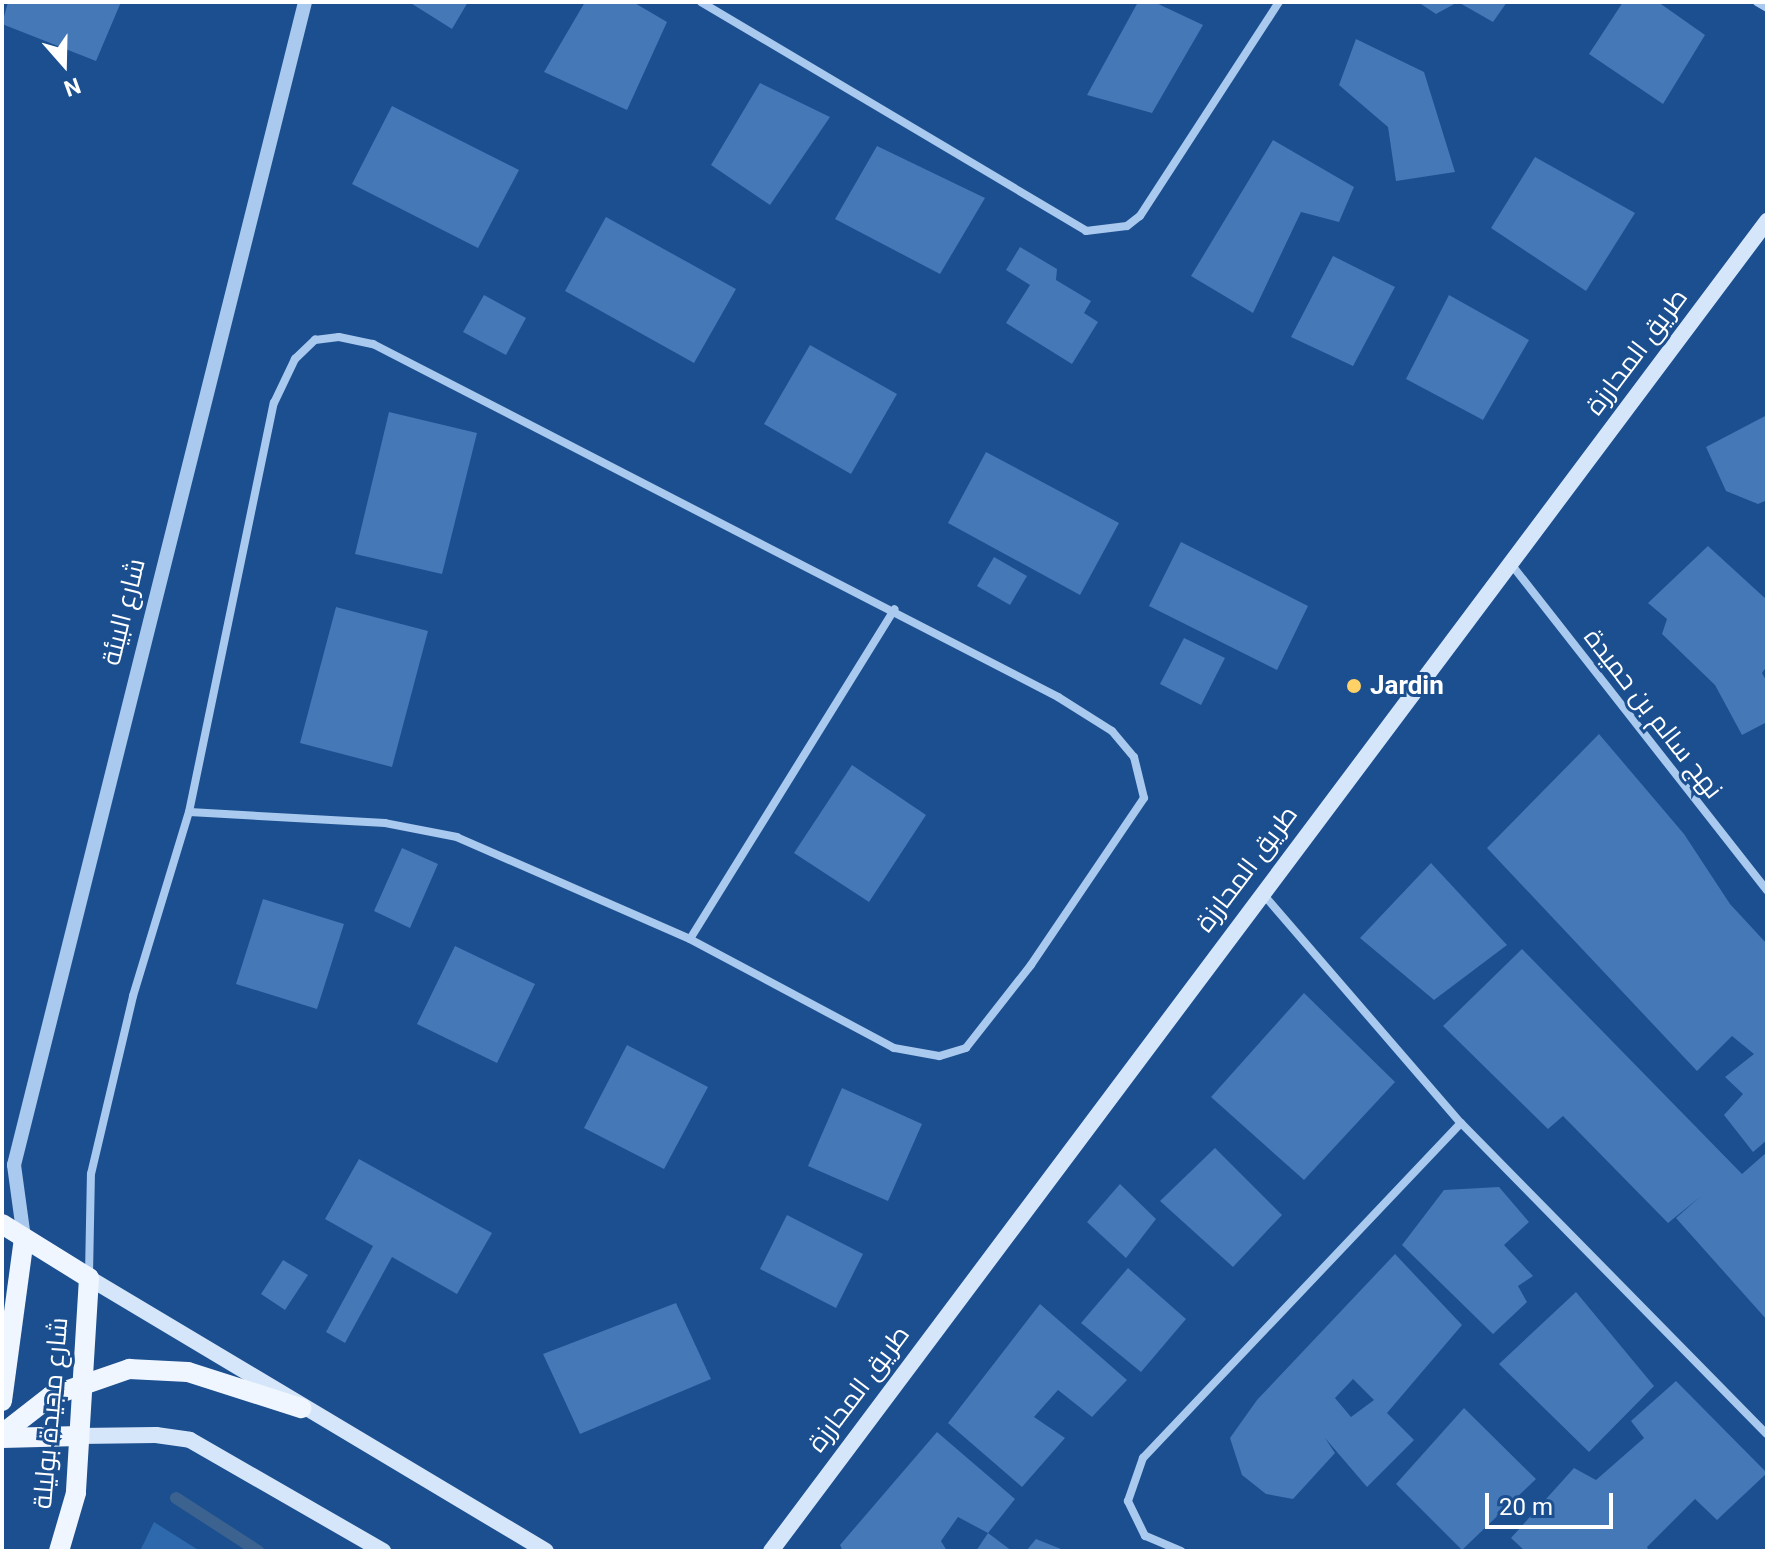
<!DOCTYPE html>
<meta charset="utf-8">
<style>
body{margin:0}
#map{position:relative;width:1769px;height:1553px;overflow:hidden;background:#1b4f8f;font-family:Roboto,Cairo,sans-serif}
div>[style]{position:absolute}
.green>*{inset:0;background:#2e69ad}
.stream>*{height:12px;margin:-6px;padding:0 6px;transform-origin:6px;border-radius:6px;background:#3c6290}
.building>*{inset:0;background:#4478b7}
.minor>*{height:8px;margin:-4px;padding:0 4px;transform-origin:4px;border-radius:4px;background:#a9c9ee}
.tertiary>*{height:14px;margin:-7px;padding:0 7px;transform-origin:7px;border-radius:7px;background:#a9c9ee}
.secondary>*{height:16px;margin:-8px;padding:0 8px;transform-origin:8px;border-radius:8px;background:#d6e6fa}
.primary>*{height:20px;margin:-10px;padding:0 10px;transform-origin:10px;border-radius:10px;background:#f0f6ff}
.dots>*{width:22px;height:22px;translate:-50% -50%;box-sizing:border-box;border:4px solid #1b4f8f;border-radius:50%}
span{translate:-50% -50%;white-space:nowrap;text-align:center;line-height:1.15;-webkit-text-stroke:6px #1b4f8f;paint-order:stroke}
.street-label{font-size:26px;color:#fff}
.poi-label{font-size:26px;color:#fff;font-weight:700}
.left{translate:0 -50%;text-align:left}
.frame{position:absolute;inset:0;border:4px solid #fff;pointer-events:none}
.north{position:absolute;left:24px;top:24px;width:80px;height:80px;-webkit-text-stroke:6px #1b4f8f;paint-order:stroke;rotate:160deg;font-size:22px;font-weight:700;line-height:32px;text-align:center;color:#fff}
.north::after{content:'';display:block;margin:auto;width:28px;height:36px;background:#fff;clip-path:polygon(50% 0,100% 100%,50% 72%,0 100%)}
.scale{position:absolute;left:1485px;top:1493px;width:128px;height:36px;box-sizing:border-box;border:4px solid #fff;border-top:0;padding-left:10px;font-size:24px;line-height:28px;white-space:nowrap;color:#fff;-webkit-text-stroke:6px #1b4f8f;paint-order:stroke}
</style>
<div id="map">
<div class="green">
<div style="clip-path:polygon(154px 1522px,200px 1551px,140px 1551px)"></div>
</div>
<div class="stream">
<div style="left:176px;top:1498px;width:98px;rotate:32.9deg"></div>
</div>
<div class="building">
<div style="clip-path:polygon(8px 2px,121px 2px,96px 61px,2px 24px)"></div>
<div style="clip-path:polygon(409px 2px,468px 2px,452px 29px)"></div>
<div style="clip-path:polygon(585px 2px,633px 2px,667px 22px,627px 110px,544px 72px)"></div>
<div style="clip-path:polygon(1138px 2px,1154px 2px,1203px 25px,1152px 113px,1087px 95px)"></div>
<div style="clip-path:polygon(1418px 2px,1458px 2px,1436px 14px)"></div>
<div style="clip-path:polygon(1458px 2px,1507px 2px,1493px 22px)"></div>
<div style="clip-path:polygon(1623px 2px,1658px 2px,1705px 35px,1663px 104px,1589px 54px)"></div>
<div style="clip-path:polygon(1356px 39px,1424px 72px,1455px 172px,1396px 181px,1388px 127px,1339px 85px)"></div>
<div style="clip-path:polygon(760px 83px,830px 117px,770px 205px,711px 165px)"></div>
<div style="clip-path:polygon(392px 106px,519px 170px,478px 248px,352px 184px)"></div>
<div style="clip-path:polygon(1273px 140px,1354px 187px,1339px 222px,1301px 212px,1253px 313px,1191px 276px)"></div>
<div style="clip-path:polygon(877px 146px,985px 198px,940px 274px,835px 219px)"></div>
<div style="clip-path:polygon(1535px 157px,1635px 213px,1586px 291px,1491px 228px)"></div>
<div style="clip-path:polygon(606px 217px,736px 289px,694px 363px,565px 291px)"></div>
<div style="clip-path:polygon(1020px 247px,1057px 269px,1056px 280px,1091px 301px,1084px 313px,1098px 322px,1072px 364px,1006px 323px,1030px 285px,1006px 270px)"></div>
<div style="clip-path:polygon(1333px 256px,1395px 287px,1353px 366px,1291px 337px)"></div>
<div style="clip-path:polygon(484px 295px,526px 318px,506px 355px,463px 332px)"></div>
<div style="clip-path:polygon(1449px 295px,1529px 340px,1483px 420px,1406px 379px)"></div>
<div style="clip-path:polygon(810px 345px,897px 394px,851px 474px,764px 424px)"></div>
<div style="clip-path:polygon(389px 412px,477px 433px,442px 574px,355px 554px)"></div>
<div style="clip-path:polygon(1767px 415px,1767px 500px,1758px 504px,1726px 491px,1706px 447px)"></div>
<div style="clip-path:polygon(986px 452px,1119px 523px,1080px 595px,948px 523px)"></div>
<div style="clip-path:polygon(1181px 542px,1308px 606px,1277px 670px,1149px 606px)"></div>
<div style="clip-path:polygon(1708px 546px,1767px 600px,1767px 666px,1762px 673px,1767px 682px,1767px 722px,1742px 735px,1715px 685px,1662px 634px,1667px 619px,1648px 603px)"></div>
<div style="clip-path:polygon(994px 557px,1027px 576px,1010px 605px,977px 586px)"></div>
<div style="clip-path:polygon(336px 607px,428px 631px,392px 767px,300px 743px)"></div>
<div style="clip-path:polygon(1184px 638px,1225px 658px,1201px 705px,1160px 684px)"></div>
<div style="clip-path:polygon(1599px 734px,1684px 834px,1730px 904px,1767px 944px,1767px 1140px,1753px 1152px,1724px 1115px,1743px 1094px,1725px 1077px,1754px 1054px,1732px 1036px,1697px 1071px,1487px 848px)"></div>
<div style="clip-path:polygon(852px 765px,926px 815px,869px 902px,794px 853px)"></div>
<div style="clip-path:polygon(402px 848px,438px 864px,410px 928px,374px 911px)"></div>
<div style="clip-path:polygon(1431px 863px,1507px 945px,1434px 1000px,1360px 938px)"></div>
<div style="clip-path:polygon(263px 899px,344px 924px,317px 1009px,236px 984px)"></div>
<div style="clip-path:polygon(455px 946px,535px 984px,497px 1063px,417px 1024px)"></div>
<div style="clip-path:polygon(1522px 949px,1742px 1174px,1767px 1152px,1767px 1320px,1676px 1218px,1700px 1197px,1668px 1223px,1563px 1116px,1548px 1129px,1443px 1026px)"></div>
<div style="clip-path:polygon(1304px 993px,1395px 1082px,1304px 1180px,1211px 1097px)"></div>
<div style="clip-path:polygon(627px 1045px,708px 1087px,664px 1169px,584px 1128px)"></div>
<div style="clip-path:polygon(842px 1088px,922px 1124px,888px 1201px,808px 1166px)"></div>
<div style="clip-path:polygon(1215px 1148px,1282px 1215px,1233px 1267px,1160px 1201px)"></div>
<div style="clip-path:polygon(359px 1159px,492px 1233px,457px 1294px,392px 1257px,345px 1343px,326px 1332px,373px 1246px,325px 1219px)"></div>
<div style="clip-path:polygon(1120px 1184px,1156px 1219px,1126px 1258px,1087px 1222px)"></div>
<div style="clip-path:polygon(1499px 1187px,1529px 1222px,1504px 1245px,1533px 1276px,1518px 1286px,1527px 1302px,1493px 1334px,1402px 1245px,1444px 1190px)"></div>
<div style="clip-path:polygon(787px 1215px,863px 1254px,836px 1308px,760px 1269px)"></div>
<div style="clip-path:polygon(evenodd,1395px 1254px,1462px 1325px,1387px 1413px,1414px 1440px,1367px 1487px,1325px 1438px,1335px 1453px,1293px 1499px,1266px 1494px,1242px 1475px,1230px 1438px,1257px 1400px,1395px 1254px,1353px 1379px,1374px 1400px,1351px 1417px,1335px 1398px,1353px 1379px)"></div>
<div style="clip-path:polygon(283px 1260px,308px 1275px,285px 1310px,261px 1294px)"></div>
<div style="clip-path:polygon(1128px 1268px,1186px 1319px,1141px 1372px,1081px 1323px)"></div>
<div style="clip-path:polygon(1576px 1292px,1654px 1386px,1589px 1452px,1499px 1364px)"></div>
<div style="clip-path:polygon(676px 1303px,711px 1379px,580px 1434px,543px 1354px)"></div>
<div style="clip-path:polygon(1040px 1304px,1127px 1380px,1092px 1417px,1058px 1390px,1034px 1417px,1065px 1438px,1022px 1487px,948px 1423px)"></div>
<div style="clip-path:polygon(1676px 1381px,1767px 1473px,1717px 1520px,1695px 1499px,1647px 1547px,1649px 1551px,1525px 1551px,1511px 1538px,1574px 1468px,1596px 1480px,1644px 1438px,1631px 1421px)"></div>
<div style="clip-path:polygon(1464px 1408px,1536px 1479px,1462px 1550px,1396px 1484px)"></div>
<div style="clip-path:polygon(937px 1432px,1015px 1499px,988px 1533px,1012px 1551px,976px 1551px,988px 1533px,958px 1517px,941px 1541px,947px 1551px,843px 1551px,840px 1545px)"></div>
<div style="clip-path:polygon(1036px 1539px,1066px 1551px,1026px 1551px)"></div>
</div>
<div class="minor">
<div style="left:701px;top:2px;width:448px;rotate:30.7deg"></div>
<div style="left:1086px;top:231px;width:41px;rotate:-7deg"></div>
<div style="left:1127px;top:226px;width:16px;rotate:-38deg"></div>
<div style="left:1140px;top:216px;width:255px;rotate:-57deg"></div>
<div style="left:1757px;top:2px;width:12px;rotate:31deg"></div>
<div style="left:1511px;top:564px;width:415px;rotate:51.9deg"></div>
<div style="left:1263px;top:894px;width:303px;rotate:49.2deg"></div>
<div style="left:1461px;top:1123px;width:436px;rotate:45.5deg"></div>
<div style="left:690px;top:939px;width:388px;rotate:-58.2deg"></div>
<div style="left:89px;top:1275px;width:101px;rotate:-88.9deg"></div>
<div style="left:91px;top:1174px;width:183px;rotate:-76.7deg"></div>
<div style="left:133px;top:996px;width:192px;rotate:-73.1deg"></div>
<div style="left:189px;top:812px;width:418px;rotate:-78.3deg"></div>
<div style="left:274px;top:403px;width:49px;rotate:-64.5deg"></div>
<div style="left:295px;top:359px;width:28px;rotate:-44deg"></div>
<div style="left:315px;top:340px;width:24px;rotate:-7deg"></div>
<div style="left:339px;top:337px;width:35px;rotate:12deg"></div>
<div style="left:373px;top:344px;width:771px;rotate:27.26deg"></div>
<div style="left:1058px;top:697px;width:64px;rotate:32.2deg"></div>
<div style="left:1112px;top:731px;width:34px;rotate:50deg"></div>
<div style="left:1134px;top:757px;width:42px;rotate:76.3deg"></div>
<div style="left:1144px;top:798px;width:202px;rotate:124.1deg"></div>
<div style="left:1031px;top:965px;width:105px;rotate:128.1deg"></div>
<div style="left:966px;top:1048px;width:28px;rotate:163deg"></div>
<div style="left:939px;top:1056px;width:46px;rotate:-169.9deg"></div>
<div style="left:894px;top:1048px;width:231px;rotate:-151.9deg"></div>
<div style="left:690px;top:939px;width:254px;rotate:-156.4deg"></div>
<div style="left:457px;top:837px;width:73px;rotate:-169deg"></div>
<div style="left:385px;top:823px;width:196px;rotate:-176.8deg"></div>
<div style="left:1181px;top:1551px;width:39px;rotate:-157deg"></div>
<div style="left:1145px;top:1536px;width:39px;rotate:-116deg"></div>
<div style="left:1128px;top:1501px;width:46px;rotate:-70.8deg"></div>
<div style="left:1143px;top:1458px;width:462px;rotate:-46.5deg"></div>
</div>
<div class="tertiary">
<div style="left:24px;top:1238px;width:74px;rotate:-97.8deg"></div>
<div style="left:14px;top:1165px;width:1199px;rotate:-75.95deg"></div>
</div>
<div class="secondary">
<div style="left:89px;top:1278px;width:532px;rotate:30.85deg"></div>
<div style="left:79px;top:1436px;width:77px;rotate:-0.7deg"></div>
<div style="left:156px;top:1435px;width:34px;rotate:8deg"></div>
<div style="left:190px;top:1440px;width:223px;rotate:29.9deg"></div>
<div style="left:771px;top:1551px;width:1662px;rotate:-53.17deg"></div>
</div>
<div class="primary">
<div style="left:2px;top:1224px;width:102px;rotate:31.8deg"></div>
<div style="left:89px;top:1278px;width:215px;rotate:93.5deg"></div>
<div style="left:76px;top:1493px;width:60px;rotate:106.3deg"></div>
<div style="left:2px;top:1401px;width:164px;rotate:-82.3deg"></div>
<div style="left:2px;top:1434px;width:62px;rotate:-37.8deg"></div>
<div style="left:51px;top:1396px;width:83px;rotate:-19.1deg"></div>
<div style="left:129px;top:1369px;width:59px;rotate:2.9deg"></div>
<div style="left:188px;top:1372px;width:119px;rotate:17.7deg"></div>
<div style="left:2px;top:1438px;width:77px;rotate:-1.5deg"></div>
</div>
<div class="dots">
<div style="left:1354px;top:686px;background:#ffd166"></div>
</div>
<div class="street-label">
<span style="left:1637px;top:352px;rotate:-53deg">طريق المحارزة</span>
<span style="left:124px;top:612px;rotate:-76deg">شارع البيئة</span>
<span style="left:1653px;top:714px;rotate:52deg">نهج سالم بن حميدة</span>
<span style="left:1247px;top:869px;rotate:-53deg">طريق المحارزة</span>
<span style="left:859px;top:1389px;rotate:-53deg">طريق المحارزة</span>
<span style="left:51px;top:1413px;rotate:-85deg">شارع مجيدة بوليلة</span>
</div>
<div class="poi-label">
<span class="left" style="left:1370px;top:686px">Jardin</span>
</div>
<div class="frame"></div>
<div class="north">N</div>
<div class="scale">20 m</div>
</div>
